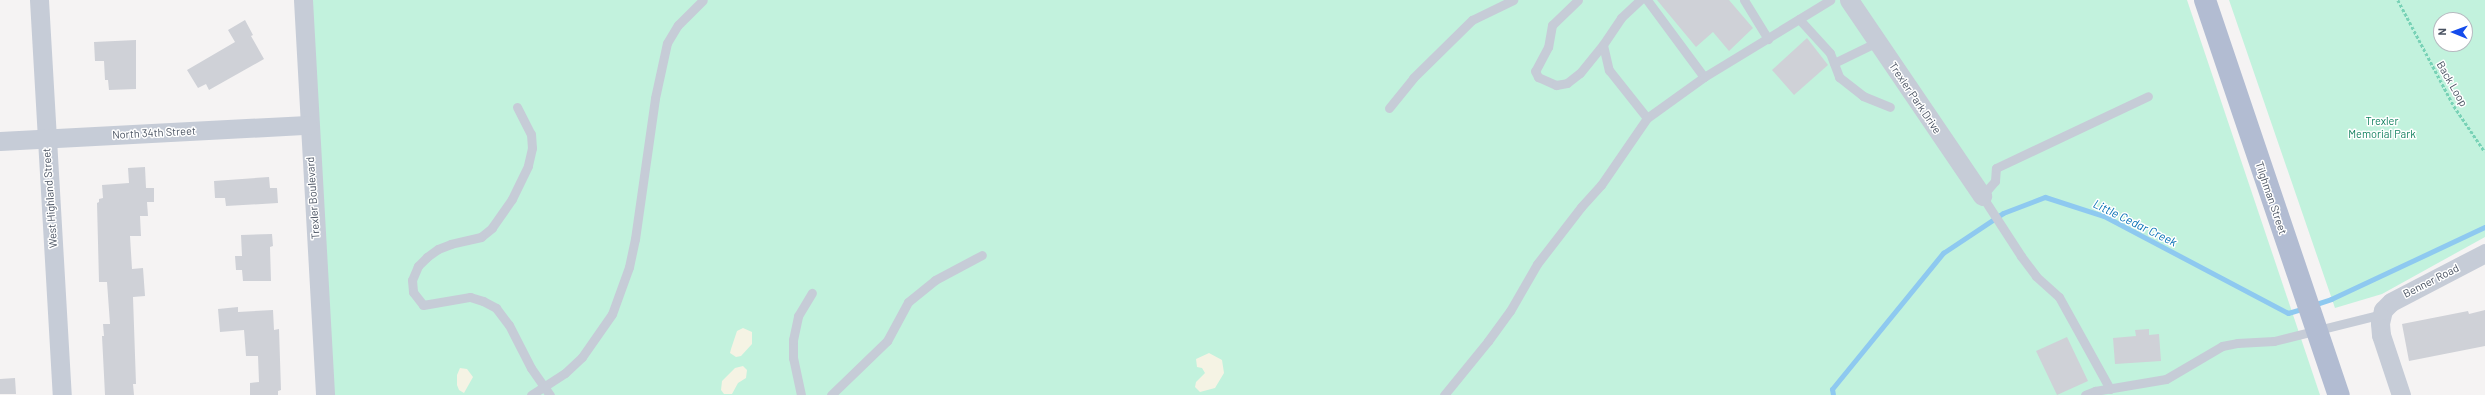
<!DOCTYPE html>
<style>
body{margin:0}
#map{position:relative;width:2485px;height:395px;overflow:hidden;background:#f5f3f3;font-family:Barlow,sans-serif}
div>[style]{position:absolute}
.green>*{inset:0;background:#c2f2dd}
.sand>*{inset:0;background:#f5f3e4}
.stream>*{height:5px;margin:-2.5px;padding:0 2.5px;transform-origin:2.5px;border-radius:2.5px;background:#8ec9f0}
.building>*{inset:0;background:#cfd1d7}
.path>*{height:2.5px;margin-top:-1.25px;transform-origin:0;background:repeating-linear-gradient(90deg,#78d2b6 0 3px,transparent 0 5px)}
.lane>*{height:9px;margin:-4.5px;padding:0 4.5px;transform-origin:4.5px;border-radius:4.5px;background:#c6ccd7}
.street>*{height:19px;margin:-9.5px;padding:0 9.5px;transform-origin:9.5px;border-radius:9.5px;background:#c6ccd7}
.primary>*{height:22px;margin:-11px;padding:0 11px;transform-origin:11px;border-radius:11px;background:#b2bcd2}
span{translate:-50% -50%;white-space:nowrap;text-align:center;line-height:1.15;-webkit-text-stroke:3px #fff;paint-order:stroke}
.street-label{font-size:11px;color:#495261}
.park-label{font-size:11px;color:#158260}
.water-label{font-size:12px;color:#0771b6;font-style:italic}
.north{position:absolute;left:2433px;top:12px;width:40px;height:40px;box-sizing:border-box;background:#fff;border:1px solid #b6bac0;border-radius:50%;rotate:271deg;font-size:11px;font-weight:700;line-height:16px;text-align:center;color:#495261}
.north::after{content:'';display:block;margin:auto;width:14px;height:18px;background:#154cec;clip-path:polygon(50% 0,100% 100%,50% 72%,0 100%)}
</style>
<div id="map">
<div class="green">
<div style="clip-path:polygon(312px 0,2187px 0,2320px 395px,331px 395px)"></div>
<div style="clip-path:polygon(evenodd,2229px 0,2485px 0,2485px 237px,2382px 294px,2335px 308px,2229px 0,2441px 20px,2465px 20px,2465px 44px,2441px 44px,2441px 20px)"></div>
</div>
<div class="sand">
<div style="clip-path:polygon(743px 328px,752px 332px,752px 344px,741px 356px,736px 357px,730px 353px,731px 349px,737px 331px)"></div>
<div style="clip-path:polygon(1209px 353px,1222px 360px,1224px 373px,1215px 388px,1200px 392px,1195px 387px,1196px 382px,1205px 373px,1202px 368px,1197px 367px,1196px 359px)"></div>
<div style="clip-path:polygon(743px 366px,747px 370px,746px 378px,738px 383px,732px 394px,724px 394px,721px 390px,722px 381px,735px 368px)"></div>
<div style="clip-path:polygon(460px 368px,467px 369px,473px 377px,464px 393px,459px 390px,457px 385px,457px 375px)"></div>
</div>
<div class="stream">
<div style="left:2313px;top:305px;width:19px;rotate:-18deg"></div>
<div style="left:2331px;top:299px;width:170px;rotate:-25.1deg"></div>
<div style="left:1833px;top:395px;width:6px;rotate:-99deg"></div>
<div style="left:1832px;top:389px;width:176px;rotate:-50.8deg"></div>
<div style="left:1943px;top:253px;width:72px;rotate:-33.7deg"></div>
<div style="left:2003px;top:213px;width:45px;rotate:-20.9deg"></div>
<div style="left:2045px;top:197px;width:62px;rotate:17.9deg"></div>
<div style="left:2104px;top:216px;width:208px;rotate:27.8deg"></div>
<div style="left:2288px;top:313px;width:17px;rotate:-17deg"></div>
</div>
<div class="building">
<div style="clip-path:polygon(1657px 0,1729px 0,1753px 28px,1729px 51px,1713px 32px,1696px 47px)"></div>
<div style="clip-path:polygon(245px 20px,253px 35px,251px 36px,264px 59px,209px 90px,206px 84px,198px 88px,187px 70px,235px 42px,228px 30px)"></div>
<div style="clip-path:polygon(1807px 38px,1828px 65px,1794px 95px,1772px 70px)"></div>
<div style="clip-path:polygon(136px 40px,136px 89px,109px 90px,108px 80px,105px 80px,104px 61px,95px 61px,94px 42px)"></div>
<div style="clip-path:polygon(145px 167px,146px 188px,154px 188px,154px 202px,147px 202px,148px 216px,140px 216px,141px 236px,130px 236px,132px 269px,143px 268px,145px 296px,133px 297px,136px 384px,133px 384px,134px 395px,105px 395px,102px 336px,104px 336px,103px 324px,110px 324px,107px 282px,99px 282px,97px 203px,99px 202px,99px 199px,103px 198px,102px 185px,129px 183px,128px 168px)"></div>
<div style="clip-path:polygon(269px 177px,270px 188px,277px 188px,278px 203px,226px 206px,225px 198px,215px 198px,214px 181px)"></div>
<div style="clip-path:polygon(272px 234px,273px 246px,270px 247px,271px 281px,243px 281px,242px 270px,236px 270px,235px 256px,242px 256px,241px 235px)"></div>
<div style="clip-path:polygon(238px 307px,238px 312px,273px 310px,274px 330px,279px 329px,281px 390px,278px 391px,278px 395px,250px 395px,250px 383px,259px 382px,258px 356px,246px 356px,244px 330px,220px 332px,218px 309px)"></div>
<div style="clip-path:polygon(2485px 310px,2485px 346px,2409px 361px,2402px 324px,2468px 311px,2469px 314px)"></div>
<div style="clip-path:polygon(2149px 329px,2149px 335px,2159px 334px,2161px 361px,2115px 364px,2113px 338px,2136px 336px,2135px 330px)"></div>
<div style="clip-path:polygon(2067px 337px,2088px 381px,2057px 395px,2036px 351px)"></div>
<div style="clip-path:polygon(15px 378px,16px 394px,0 394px,0 379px)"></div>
</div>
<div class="path">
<div style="left:2398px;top:0;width:120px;rotate:62.2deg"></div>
<div style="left:2454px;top:106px;width:55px;rotate:56deg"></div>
</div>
<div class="lane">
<div style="left:1578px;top:0;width:36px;rotate:136deg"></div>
<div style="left:1552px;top:25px;width:22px;rotate:100deg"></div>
<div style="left:1548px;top:47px;width:27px;rotate:118deg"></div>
<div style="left:1535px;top:71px;width:7px;rotate:63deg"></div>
<div style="left:1538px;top:77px;width:20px;rotate:24deg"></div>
<div style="left:1556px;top:85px;width:11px;rotate:-10deg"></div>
<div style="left:1567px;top:83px;width:16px;rotate:-38deg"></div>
<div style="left:1580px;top:73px;width:36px;rotate:-51deg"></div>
<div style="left:1640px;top:0;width:26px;rotate:137deg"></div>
<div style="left:1621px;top:18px;width:32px;rotate:124deg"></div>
<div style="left:1603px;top:45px;width:26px;rotate:77deg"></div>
<div style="left:1609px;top:70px;width:61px;rotate:51.6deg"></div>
<div style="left:1647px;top:118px;width:70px;rotate:-35.7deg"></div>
<div style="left:1704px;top:77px;width:96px;rotate:-126.5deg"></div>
<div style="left:1744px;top:0;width:46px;rotate:58.4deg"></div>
<div style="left:1799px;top:19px;width:46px;rotate:47.6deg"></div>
<div style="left:1830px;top:53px;width:26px;rotate:69deg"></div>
<div style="left:1839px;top:77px;width:31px;rotate:38deg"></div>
<div style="left:1863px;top:96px;width:29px;rotate:22deg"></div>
<div style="left:1834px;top:63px;width:48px;rotate:-26deg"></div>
<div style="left:1704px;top:77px;width:148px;rotate:-31.4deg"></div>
<div style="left:517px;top:107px;width:30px;rotate:63deg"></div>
<div style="left:531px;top:134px;width:14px;rotate:86deg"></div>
<div style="left:532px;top:148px;width:18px;rotate:103deg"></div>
<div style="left:528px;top:166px;width:37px;rotate:116deg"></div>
<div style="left:512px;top:199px;width:35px;rotate:125deg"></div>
<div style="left:492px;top:228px;width:14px;rotate:141deg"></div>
<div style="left:481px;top:237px;width:31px;rotate:167deg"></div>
<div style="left:451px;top:244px;width:14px;rotate:159deg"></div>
<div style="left:438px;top:249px;width:14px;rotate:144deg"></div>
<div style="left:427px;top:257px;width:13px;rotate:135deg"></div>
<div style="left:418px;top:266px;width:15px;rotate:113deg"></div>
<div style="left:412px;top:280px;width:12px;rotate:85deg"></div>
<div style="left:413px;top:292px;width:16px;rotate:52deg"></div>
<div style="left:423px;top:305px;width:48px;rotate:-9.7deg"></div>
<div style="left:470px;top:297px;width:14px;rotate:17deg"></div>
<div style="left:483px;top:301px;width:15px;rotate:28deg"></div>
<div style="left:496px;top:308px;width:21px;rotate:53deg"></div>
<div style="left:509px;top:325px;width:48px;rotate:62.9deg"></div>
<div style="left:531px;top:368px;width:33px;rotate:55deg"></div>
<div style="left:1389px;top:108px;width:38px;rotate:-51deg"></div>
<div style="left:1413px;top:78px;width:83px;rotate:-44.5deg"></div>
<div style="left:1472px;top:20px;width:46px;rotate:-26deg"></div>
<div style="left:2110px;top:389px;width:105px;rotate:-119deg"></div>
<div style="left:2059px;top:297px;width:31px;rotate:-138deg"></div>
<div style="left:2036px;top:276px;width:25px;rotate:-127deg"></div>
<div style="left:2021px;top:256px;width:72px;rotate:-123deg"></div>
<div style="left:1982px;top:196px;width:20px;rotate:-49deg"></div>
<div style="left:1995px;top:181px;width:13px;rotate:-86deg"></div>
<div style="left:1996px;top:168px;width:168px;rotate:-25.3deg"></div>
<div style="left:531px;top:395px;width:40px;rotate:-32.9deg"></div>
<div style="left:565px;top:373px;width:23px;rotate:-43deg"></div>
<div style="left:582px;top:357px;width:52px;rotate:-55.1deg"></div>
<div style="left:612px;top:314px;width:50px;rotate:-70.1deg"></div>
<div style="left:629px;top:267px;width:29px;rotate:-78deg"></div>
<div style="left:635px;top:239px;width:142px;rotate:-81.9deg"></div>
<div style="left:655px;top:98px;width:56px;rotate:-77.7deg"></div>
<div style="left:667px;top:43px;width:21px;rotate:-59deg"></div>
<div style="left:678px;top:25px;width:35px;rotate:-45deg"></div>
<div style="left:801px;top:395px;width:38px;rotate:-102deg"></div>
<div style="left:793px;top:358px;width:18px;rotate:-90deg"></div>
<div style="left:793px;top:340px;width:25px;rotate:-78deg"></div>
<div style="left:798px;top:316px;width:27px;rotate:-59deg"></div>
<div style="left:831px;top:395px;width:78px;rotate:-44deg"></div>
<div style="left:887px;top:341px;width:44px;rotate:-61.7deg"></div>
<div style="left:908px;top:302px;width:35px;rotate:-39deg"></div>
<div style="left:935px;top:280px;width:53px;rotate:-28deg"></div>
<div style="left:1444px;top:395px;width:70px;rotate:-50.8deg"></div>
<div style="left:1488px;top:341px;width:37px;rotate:-54deg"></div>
<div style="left:1510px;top:311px;width:54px;rotate:-60.1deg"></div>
<div style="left:1537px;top:264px;width:72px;rotate:-52.3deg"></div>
<div style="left:1581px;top:207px;width:30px;rotate:-48deg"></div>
<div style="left:1601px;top:185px;width:81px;rotate:-55.5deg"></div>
<div style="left:2085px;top:395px;width:11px;rotate:-22deg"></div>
<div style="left:2095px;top:391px;width:72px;rotate:-9.6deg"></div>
<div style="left:2166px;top:379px;width:65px;rotate:-30.5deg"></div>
<div style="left:2222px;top:346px;width:15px;rotate:-11deg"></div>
<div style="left:2237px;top:343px;width:37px;rotate:-3deg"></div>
<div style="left:2274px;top:341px;width:111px;rotate:-14deg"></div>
</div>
<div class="street">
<div style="left:39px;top:0;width:396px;rotate:86.7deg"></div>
<div style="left:303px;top:0;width:396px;rotate:86.8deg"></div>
<div style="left:1849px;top:0;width:237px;rotate:55.8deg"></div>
<div style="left:0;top:141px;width:308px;rotate:-3deg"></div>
<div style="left:2401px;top:395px;width:63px;rotate:-108.4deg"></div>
<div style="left:2381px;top:335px;width:12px;rotate:-95deg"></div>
<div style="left:2380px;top:323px;width:13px;rotate:-77deg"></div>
<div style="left:2383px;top:310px;width:11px;rotate:-45deg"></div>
<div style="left:2391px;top:302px;width:106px;rotate:-27.5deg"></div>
</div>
<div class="primary">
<div style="left:2205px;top:0;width:417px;rotate:71.3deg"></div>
</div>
<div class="street-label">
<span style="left:2452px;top:84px;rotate:60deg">Back Loop</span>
<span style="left:1915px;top:98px;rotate:56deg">Trexler Park Drive</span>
<span style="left:154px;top:133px;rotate:-3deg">North 34th Street</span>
<span style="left:50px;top:198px;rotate:-94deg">West Highland Street</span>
<span style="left:313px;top:198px;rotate:-94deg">Trexler Boulevard</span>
<span style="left:2271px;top:198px;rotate:71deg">Tilghman Street</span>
<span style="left:2431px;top:281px;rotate:-27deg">Benner Road</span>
</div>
<div class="park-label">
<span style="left:2382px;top:128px">Trexler<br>Memorial Park</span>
</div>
<div class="water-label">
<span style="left:2135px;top:223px;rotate:26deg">Little Cedar Creek</span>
</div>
<div class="north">N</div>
</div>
